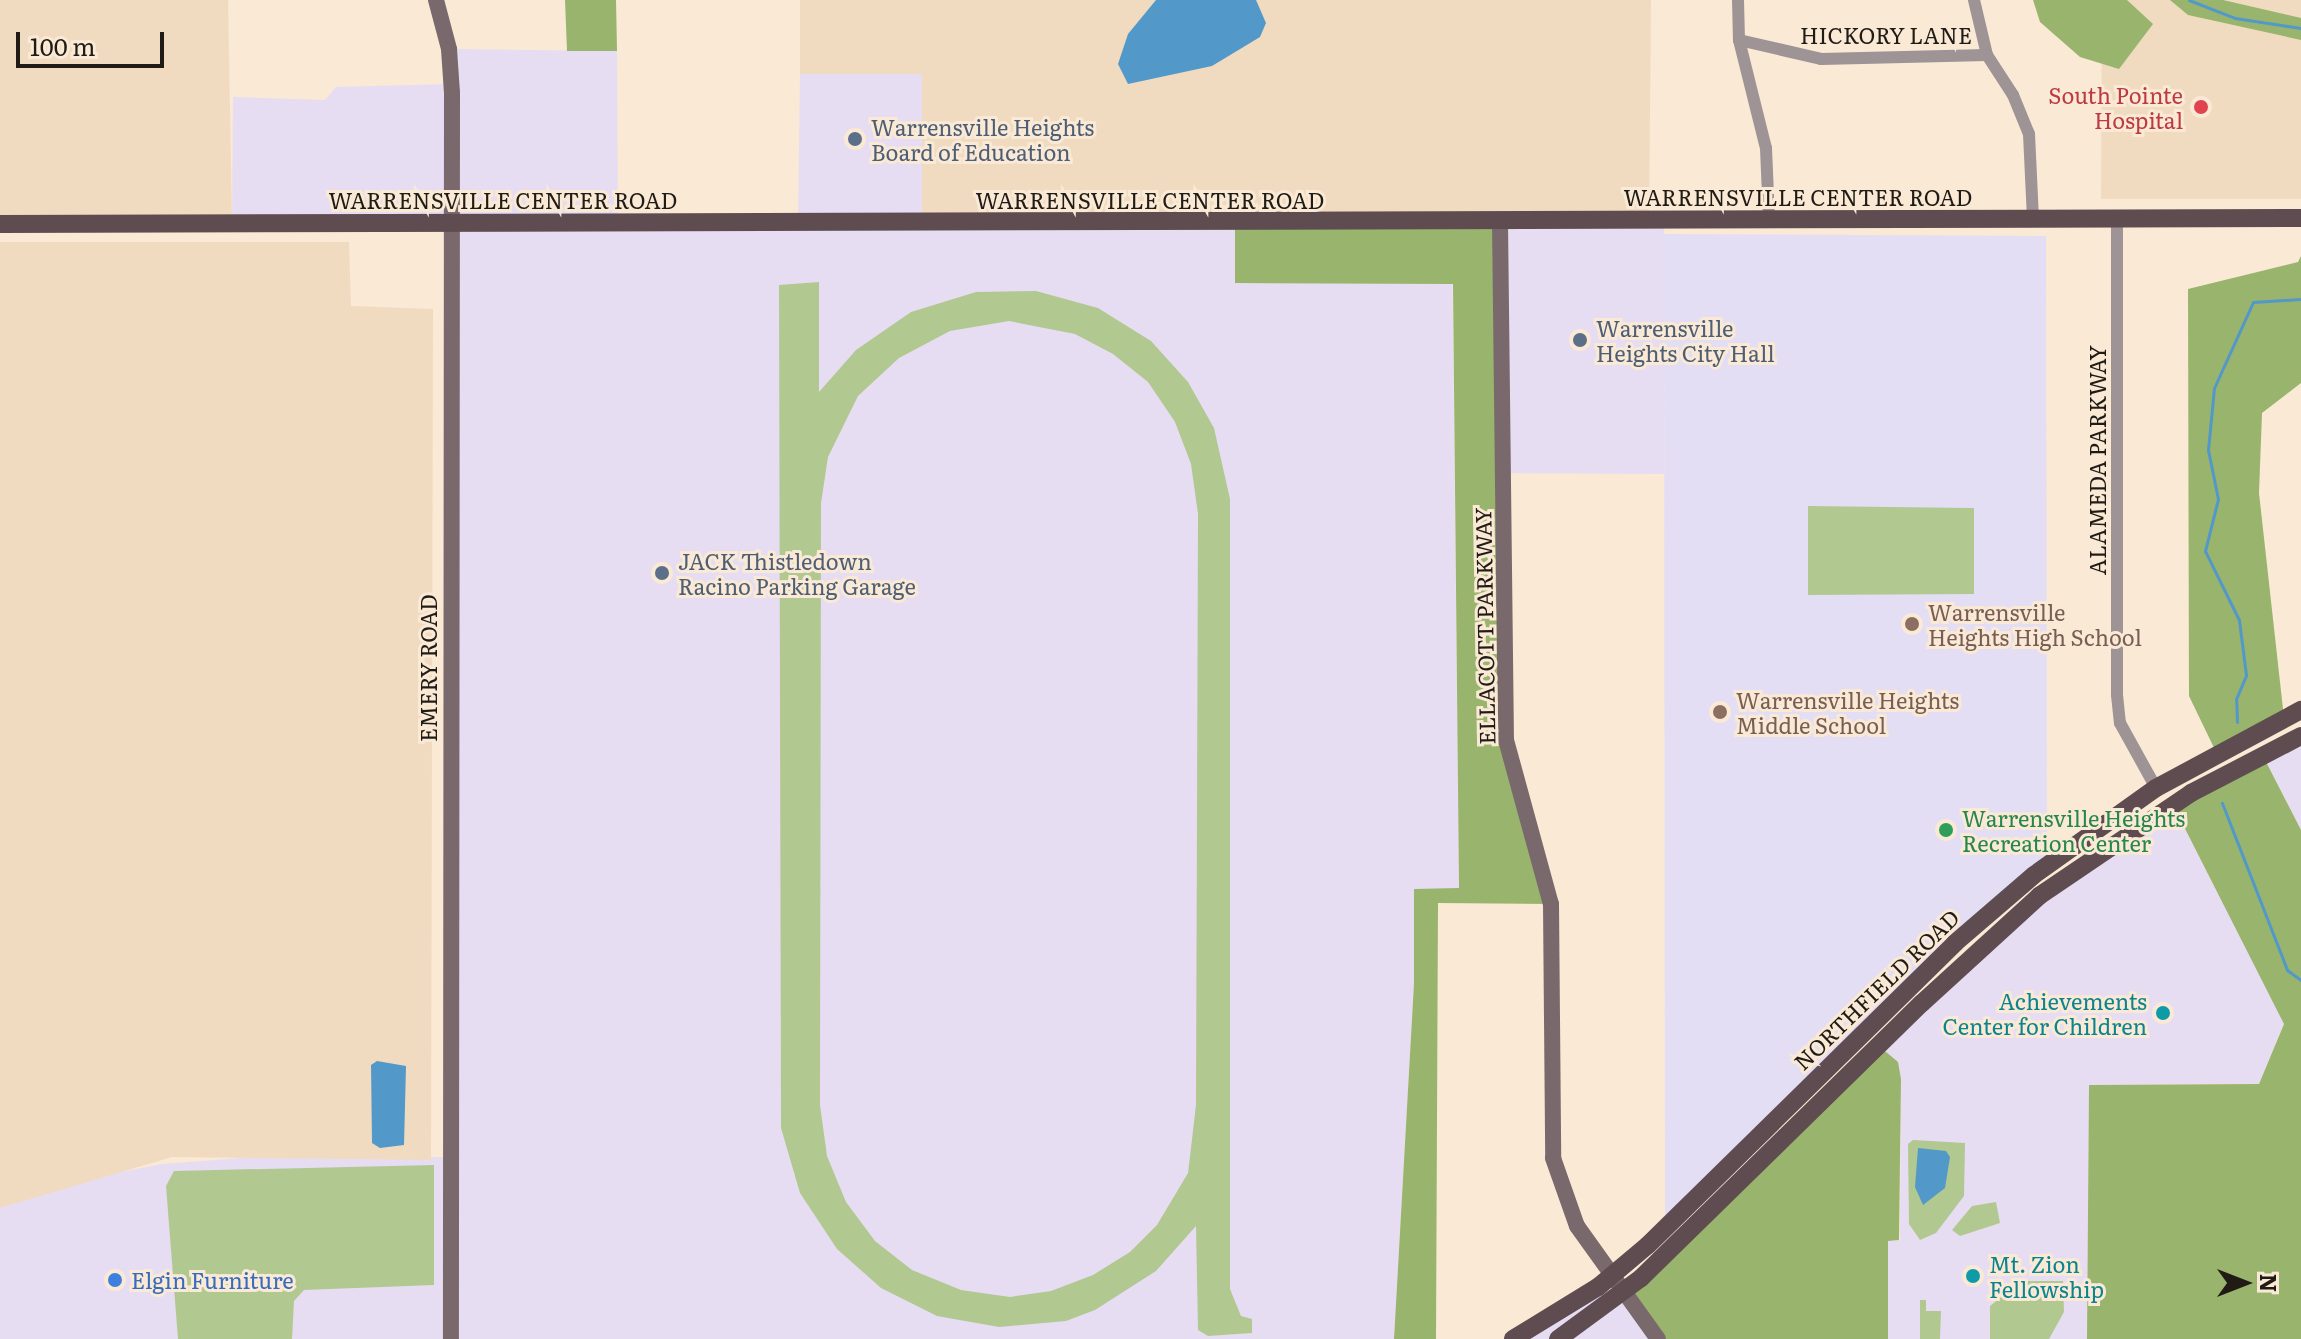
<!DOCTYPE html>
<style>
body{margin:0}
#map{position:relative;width:2301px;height:1339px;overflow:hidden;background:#f9e9d5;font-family:Literata,serif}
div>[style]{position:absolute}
.commercial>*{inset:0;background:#e6ddf2}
.built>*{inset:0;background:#f0dbc1}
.education>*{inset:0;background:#e3def4}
.green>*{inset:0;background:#b2c891}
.forest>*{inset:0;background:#99b46c}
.water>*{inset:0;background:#5299ca}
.stream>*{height:3px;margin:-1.5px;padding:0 1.5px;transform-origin:1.5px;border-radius:1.5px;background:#5299ca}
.street>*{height:12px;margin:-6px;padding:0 6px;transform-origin:6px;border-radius:6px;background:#9e9395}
.secondary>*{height:16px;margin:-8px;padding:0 8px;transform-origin:8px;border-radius:8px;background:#79696c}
.primary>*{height:18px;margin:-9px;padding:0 9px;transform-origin:9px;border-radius:9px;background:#5f4c50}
.dots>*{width:22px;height:22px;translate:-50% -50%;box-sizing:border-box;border:4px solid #f9e9d5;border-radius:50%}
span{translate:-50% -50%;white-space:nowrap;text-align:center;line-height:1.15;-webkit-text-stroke:6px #f9e9d5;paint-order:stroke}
.street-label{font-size:22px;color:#201b14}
.health-label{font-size:22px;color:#be3a42}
.right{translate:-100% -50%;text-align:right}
.service-label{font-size:22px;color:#4e5e75}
.left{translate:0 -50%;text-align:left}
.education-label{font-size:22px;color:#785e54}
.leisure-label{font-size:22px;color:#27864d}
.culture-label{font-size:22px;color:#0d838f}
.shop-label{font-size:22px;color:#366cbe}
.north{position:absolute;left:2205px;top:1243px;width:80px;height:80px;-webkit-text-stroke:6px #f9e9d5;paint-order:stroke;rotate:90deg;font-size:22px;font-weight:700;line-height:32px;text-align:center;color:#201b14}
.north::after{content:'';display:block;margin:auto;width:28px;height:36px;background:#201b14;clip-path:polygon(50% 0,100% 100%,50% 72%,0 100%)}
.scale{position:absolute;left:16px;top:32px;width:148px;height:36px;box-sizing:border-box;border:4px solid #201b14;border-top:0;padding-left:10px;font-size:24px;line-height:28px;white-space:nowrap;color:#201b14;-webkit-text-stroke:6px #f9e9d5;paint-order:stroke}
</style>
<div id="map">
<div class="commercial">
<div style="clip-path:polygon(449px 49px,617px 51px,618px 224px,798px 225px,800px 74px,922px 74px,922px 224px,1452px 222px,1459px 889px,1414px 889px,1414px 983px,1394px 1339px,0 1339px,0 1195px,162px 1164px,242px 1158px,450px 1157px,451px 224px,232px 224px,233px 97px,325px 100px,336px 87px,451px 84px)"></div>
<div style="clip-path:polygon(1664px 221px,1664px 474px,1503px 473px,1500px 222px)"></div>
<div style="clip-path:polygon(2301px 736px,2301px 830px,2262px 754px)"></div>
<div style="clip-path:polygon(2173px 805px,2284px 1023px,2259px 1084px,2089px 1085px,2087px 1339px,1888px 1339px,1888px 1241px,1900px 1240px,1901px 1079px,1897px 1062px,1879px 1046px,1969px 958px)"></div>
<div style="clip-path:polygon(1614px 1274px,1658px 1339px,1513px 1339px)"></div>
</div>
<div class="built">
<div style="clip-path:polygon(0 0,228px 0,232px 224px,0 224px)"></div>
<div style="clip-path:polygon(800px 0,1651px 0,1649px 221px,922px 225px,922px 74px,800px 74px)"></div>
<div style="clip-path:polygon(2102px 0,2301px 0,2301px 199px,2101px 199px)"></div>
<div style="clip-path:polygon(0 242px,349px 242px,351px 306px,433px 309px,431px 1160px,172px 1157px,0 1208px)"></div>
</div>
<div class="education">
<div style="clip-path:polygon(1664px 234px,2046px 236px,2047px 846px,2054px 851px,1665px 1218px)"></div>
</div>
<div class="green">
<div style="clip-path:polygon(evenodd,819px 282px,819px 392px,856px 350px,911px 312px,976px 292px,1036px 291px,1098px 308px,1151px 341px,1188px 382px,1214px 428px,1230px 499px,1230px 1289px,1241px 1316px,1252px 1319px,1252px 1333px,1208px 1336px,1198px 1330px,1196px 1226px,1156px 1271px,1095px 1310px,1066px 1321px,999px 1327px,937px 1316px,881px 1288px,837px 1249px,800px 1193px,781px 1128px,779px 285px,819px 282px,1009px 321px,1075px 334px,1113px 354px,1148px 382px,1175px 422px,1191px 464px,1198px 514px,1196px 1105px,1188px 1173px,1157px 1225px,1130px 1252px,1093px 1275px,1051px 1291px,1010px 1297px,961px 1290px,912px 1270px,875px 1241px,846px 1202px,827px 1156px,820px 1105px,821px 503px,828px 457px,858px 396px,899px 358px,950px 331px,1009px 321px)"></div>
<div style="clip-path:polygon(1808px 506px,1974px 508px,1974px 594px,1808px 595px)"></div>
<div style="clip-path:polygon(1913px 1140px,1965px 1143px,1964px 1196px,1936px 1233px,1920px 1240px,1909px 1224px,1908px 1144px)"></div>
<div style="clip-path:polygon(434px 1165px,434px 1285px,304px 1290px,294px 1301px,292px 1339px,178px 1339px,166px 1186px,174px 1171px)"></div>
<div style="clip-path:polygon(1996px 1202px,2000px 1223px,1960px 1236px,1952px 1230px,1972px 1206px)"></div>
<div style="clip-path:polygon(2012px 1281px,2063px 1281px,2064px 1312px,2049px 1339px,1990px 1339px,1990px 1306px,2015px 1286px)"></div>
<div style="clip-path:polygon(1920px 1300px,1926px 1300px,1926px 1311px,1941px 1311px,1940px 1339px,1920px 1339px)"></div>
</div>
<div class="forest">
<div style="clip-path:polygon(565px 0,616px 0,617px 51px,567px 51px)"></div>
<div style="clip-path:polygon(2033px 0,2127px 0,2153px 24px,2119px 69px,2080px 57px,2040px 22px)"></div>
<div style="clip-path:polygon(2170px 0,2223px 0,2301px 18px,2301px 40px,2188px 15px)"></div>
<div style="clip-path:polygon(1500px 222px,1506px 740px,1551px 904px,1438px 903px,1436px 1339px,1394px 1339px,1414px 983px,1414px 889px,1459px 888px,1453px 284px,1235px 283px,1235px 223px)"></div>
<div style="clip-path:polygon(2301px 256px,2301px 383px,2262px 413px,2259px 493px,2284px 718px,2217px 754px,2189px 696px,2188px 289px,2298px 262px)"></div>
<div style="clip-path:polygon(2262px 754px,2301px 830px,2301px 1339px,2087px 1339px,2089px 1085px,2259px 1084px,2284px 1024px,2173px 805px)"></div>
<div style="clip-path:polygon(1879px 1046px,1898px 1062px,1901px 1079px,1899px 1240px,1888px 1241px,1888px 1339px,1658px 1339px,1625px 1291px)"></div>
</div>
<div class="water">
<div style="clip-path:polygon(1156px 0,1256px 0,1266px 23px,1260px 37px,1212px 66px,1128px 84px,1118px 64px,1128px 34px)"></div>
<div style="clip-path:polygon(377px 1061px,406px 1066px,404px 1145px,380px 1148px,372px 1143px,371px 1065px)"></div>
<div style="clip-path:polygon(1918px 1148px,1946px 1151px,1950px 1157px,1945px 1188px,1923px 1205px,1915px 1187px)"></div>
</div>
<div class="stream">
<div style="left:2189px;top:0;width:49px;rotate:21.4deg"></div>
<div style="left:2235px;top:18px;width:67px;rotate:8.6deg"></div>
<div style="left:2237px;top:722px;width:23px;rotate:-92deg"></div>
<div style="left:2236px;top:699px;width:26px;rotate:-67deg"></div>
<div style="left:2246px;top:675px;width:55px;rotate:-97.3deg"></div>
<div style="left:2239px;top:620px;width:77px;rotate:-116.2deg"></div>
<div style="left:2205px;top:551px;width:54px;rotate:-76deg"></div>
<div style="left:2218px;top:499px;width:50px;rotate:-101.5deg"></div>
<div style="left:2208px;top:450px;width:62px;rotate:-84.5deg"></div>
<div style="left:2214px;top:388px;width:94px;rotate:-65.6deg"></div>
<div style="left:2253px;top:302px;width:48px;rotate:-3.6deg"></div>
<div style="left:2222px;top:803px;width:179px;rotate:68.7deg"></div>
<div style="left:2287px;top:970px;width:17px;rotate:36deg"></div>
</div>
<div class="street">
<div style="left:1738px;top:0;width:40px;rotate:88.6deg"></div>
<div style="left:1739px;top:40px;width:111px;rotate:76deg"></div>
<div style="left:1766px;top:148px;width:73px;rotate:87.6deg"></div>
<div style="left:1974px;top:0;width:57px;rotate:76.7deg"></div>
<div style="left:1987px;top:55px;width:48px;rotate:57deg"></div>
<div style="left:2013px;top:95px;width:42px;rotate:67.7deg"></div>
<div style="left:2029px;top:134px;width:86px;rotate:87.3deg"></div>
<div style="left:1739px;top:40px;width:84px;rotate:13deg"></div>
<div style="left:1821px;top:59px;width:166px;rotate:-1.4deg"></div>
<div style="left:2117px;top:220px;width:475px;rotate:90deg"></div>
<div style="left:2117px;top:695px;width:28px;rotate:84deg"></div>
<div style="left:2120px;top:723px;width:74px;rotate:61deg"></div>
</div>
<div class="secondary">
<div style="left:436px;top:0;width:51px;rotate:75.1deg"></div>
<div style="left:449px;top:49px;width:44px;rotate:86.1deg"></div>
<div style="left:452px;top:93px;width:1246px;rotate:90.05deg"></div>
<div style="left:1500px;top:222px;width:518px;rotate:89.34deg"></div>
<div style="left:1506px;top:740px;width:170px;rotate:74.7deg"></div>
<div style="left:1551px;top:904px;width:254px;rotate:89.5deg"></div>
<div style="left:1553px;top:1158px;width:72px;rotate:70.6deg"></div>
<div style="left:1577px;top:1226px;width:139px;rotate:54.4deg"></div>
</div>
<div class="primary">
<div style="left:0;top:224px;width:2301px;rotate:-0.15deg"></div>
<div style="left:1513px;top:1339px;width:100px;rotate:-31.5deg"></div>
<div style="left:1598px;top:1287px;width:65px;rotate:-40deg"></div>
<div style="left:1648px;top:1245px;width:431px;rotate:-44.5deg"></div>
<div style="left:1955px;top:943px;width:104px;rotate:-40.7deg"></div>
<div style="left:2034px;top:875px;width:150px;rotate:-35.5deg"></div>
<div style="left:2156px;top:788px;width:165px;rotate:-28.3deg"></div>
<div style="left:1558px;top:1339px;width:103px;rotate:-36.3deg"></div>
<div style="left:1641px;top:1278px;width:393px;rotate:-44.4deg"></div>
<div style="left:1922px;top:1003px;width:159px;rotate:-42.4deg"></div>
<div style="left:2039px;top:896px;width:184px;rotate:-34.1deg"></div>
<div style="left:2191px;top:793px;width:124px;rotate:-27.4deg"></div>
</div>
<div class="dots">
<div style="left:2201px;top:107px;background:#e0444e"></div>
<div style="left:855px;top:139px;background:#5c6f8a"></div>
<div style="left:1580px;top:340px;background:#5c6f8a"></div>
<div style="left:662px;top:573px;background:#5c6f8a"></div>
<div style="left:1912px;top:624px;background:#8d6e63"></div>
<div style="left:1720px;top:712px;background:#8d6e63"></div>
<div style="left:1946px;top:830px;background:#2e9e5b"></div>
<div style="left:2163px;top:1013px;background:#0f9aa8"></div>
<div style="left:1973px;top:1276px;background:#0f9aa8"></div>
<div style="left:115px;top:1280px;background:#3f7fe0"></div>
</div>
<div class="street-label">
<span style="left:1886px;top:35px">HICKORY LANE</span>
<span style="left:1798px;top:197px">WARRENSVILLE CENTER ROAD</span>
<span style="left:503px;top:200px">WARRENSVILLE CENTER ROAD</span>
<span style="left:1150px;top:200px">WARRENSVILLE CENTER ROAD</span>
<span style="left:2097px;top:460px;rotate:-90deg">ALAMEDA PARKWAY</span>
<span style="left:1484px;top:626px;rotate:-91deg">ELLACOTT PARKWAY</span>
<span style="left:428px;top:668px;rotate:-90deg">EMERY ROAD</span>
<span style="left:1876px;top:989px;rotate:-44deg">NORTHFIELD ROAD</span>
</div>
<div class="health-label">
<span class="right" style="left:2183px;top:107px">South Pointe<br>Hospital</span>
</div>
<div class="service-label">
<span class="left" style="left:871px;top:139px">Warrensville Heights<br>Board of Education</span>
<span class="left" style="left:1596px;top:340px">Warrensville<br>Heights City Hall</span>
<span class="left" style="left:678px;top:573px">JACK Thistledown<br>Racino Parking Garage</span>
</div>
<div class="education-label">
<span class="left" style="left:1928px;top:624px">Warrensville<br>Heights High School</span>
<span class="left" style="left:1736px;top:712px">Warrensville Heights<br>Middle School</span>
</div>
<div class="leisure-label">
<span class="left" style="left:1962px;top:830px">Warrensville Heights<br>Recreation Center</span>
</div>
<div class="culture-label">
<span class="right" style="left:2147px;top:1013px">Achievements<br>Center for Children</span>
<span class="left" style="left:1989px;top:1276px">Mt. Zion<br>Fellowship</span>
</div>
<div class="shop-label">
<span class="left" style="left:131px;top:1280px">Elgin Furniture</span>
</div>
<div class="north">N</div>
<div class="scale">100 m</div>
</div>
